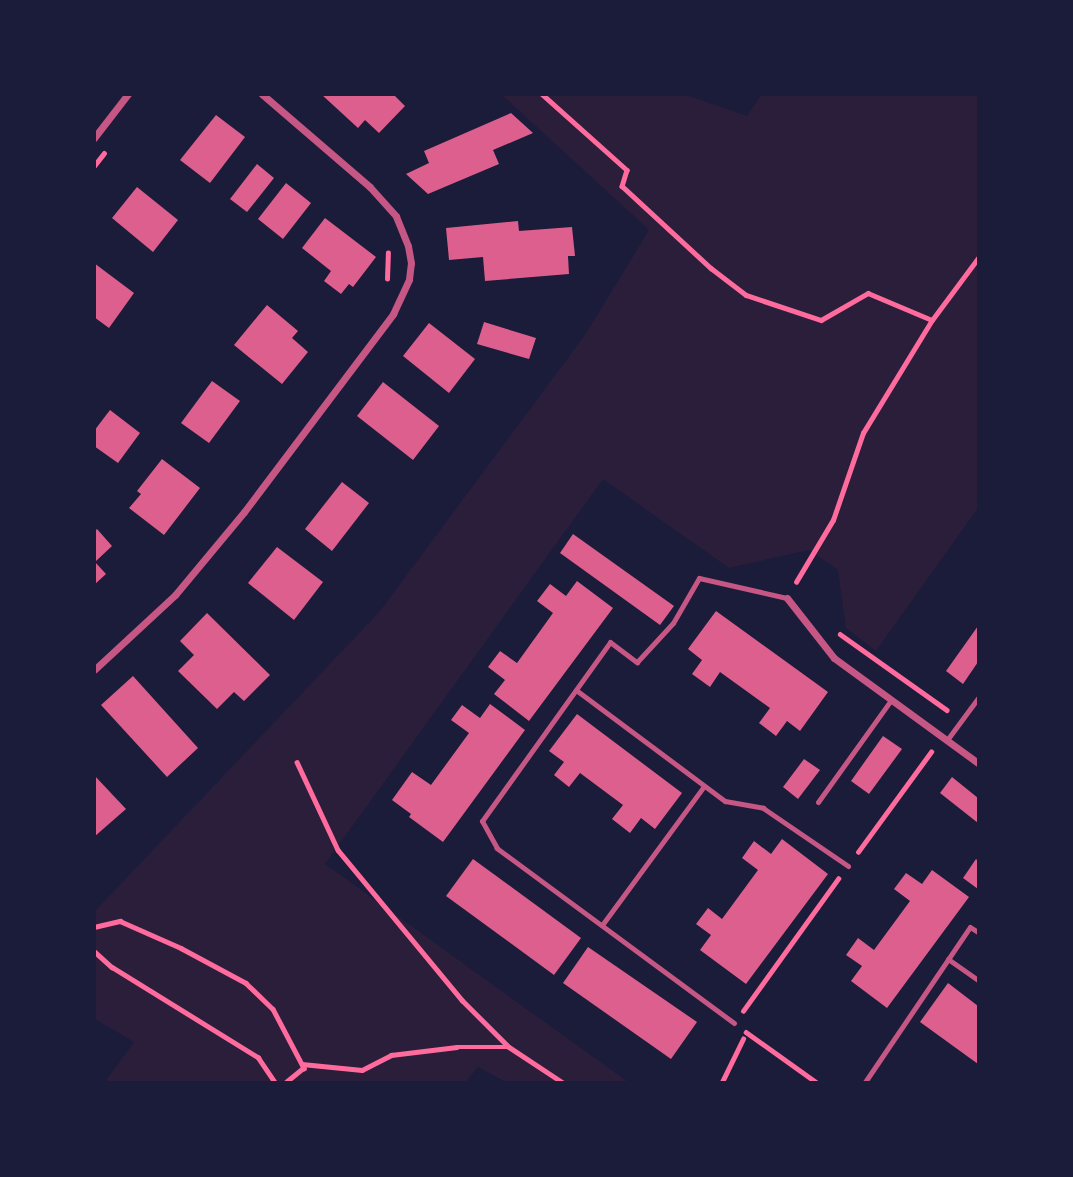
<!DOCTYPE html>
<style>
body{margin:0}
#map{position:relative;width:1073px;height:1177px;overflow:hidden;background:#1b1b3a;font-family:"DejaVu Sans",sans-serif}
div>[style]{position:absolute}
.green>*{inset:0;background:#2a1e3b}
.building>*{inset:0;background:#dd5f8e}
.path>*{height:4.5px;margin:-2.25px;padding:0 2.25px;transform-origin:2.25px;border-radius:2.25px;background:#ff6b9d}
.service>*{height:5px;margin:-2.5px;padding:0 2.5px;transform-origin:2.5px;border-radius:2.5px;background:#c65784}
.minor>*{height:7px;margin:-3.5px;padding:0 3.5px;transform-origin:3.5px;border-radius:3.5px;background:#c65784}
span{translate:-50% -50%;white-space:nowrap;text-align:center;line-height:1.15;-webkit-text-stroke:6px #1b1b3a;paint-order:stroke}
.frame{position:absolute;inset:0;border:96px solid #1b1b3a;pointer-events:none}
</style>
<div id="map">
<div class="green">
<div style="clip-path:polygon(502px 95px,686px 95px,747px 116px,761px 95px,978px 95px,978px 508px,876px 651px,846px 628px,838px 570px,809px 550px,729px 568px,603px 479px,325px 864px,628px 1082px,506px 1082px,478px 1067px,466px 1082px,105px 1082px,134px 1042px,95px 1019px,95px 911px,380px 611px,585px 335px,649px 230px)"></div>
</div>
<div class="building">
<div style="clip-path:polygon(321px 94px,393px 94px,405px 106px,379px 133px,365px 120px,358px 128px)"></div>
<div style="clip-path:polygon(511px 113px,533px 133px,493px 150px,499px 164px,428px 194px,406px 174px,429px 163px,424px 151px)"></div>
<div style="clip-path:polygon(216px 115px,245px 137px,210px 183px,180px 160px)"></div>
<div style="clip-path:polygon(257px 164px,274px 178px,247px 212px,230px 199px)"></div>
<div style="clip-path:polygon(286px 183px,311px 203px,283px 239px,258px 219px)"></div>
<div style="clip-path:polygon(137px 187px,178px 220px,153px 252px,112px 218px)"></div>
<div style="clip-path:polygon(325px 218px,376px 257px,353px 287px,349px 284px,341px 294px,324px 281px,331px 271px,302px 248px)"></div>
<div style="clip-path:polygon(518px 221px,519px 231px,572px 227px,575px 256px,568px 256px,569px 274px,485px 281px,483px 257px,449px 260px,446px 228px)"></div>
<div style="clip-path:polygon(94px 263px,134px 293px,109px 328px,94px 317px)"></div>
<div style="clip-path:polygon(267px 305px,298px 331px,292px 338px,308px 352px,282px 384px,234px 345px)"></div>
<div style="clip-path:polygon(484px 322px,536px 338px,529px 359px,477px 344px)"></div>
<div style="clip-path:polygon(429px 323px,475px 359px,449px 393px,403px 356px)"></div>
<div style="clip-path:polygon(212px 381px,240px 401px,209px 443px,181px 423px)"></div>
<div style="clip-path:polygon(383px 382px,439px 426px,413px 460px,357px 416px)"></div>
<div style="clip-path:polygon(110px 410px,140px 433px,118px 463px,94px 446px,94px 431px)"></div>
<div style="clip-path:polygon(162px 459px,200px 488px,164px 535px,129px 508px,141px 494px,137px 491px)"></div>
<div style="clip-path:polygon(342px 482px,369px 503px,332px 551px,305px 529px)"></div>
<div style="clip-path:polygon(97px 529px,112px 546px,95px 562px,106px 574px,94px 585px,94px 532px)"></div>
<div style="clip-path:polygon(573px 534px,674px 606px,660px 625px,560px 553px)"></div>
<div style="clip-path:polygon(277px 547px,323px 582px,294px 620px,248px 583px)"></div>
<div style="clip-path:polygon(577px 581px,613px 608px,529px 721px,494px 694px,505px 680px,488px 667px,500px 651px,517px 663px,553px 613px,537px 601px,550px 584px,566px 596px)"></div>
<div style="clip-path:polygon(716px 611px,828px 692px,800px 731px,787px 721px,776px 736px,759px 723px,770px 708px,720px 672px,710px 687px,692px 674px,702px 660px,688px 649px)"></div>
<div style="clip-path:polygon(207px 613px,270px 675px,244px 701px,234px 692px,217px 709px,178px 671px,194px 655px,180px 641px)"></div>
<div style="clip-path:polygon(978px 626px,978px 662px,963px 684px,946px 671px)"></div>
<div style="clip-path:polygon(133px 676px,198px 748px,167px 777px,101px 705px)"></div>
<div style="clip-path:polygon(490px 704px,525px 730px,443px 842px,409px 817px,411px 814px,392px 800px,412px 772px,431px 785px,469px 733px,451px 720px,462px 705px,480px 718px)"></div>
<div style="clip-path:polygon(577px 714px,682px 793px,655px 829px,641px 818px,630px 833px,612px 819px,623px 805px,580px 773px,569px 787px,554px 775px,564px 762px,549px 751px)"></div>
<div style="clip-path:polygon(883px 736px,902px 749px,869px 794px,851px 781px)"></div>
<div style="clip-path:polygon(804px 759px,820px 770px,798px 799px,783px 787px)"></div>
<div style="clip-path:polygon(94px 775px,126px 809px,94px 837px)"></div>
<div style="clip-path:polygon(952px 777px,978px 798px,978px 823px,940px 793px)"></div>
<div style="clip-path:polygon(782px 839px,828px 874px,746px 984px,700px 950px,711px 935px,696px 924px,708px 908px,722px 919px,758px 870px,742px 858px,754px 841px,771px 854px)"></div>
<div style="clip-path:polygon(473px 859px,581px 938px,554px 975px,446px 896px)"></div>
<div style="clip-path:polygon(976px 859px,978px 861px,978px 889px,963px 878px)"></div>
<div style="clip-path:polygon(932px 870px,969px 897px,887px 1008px,851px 981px,862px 966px,846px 955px,858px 938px,874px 950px,910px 901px,894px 889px,906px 873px,922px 884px)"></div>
<div style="clip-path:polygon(588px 947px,697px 1022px,671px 1059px,563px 983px)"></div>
<div style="clip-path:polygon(948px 983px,978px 1006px,978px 1064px,920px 1022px)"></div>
</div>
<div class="path">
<div style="left:542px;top:94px;width:114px;rotate:41.8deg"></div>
<div style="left:627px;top:170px;width:17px;rotate:107deg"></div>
<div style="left:622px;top:186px;width:121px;rotate:42.7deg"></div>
<div style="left:711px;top:268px;width:44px;rotate:37.6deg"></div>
<div style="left:746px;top:295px;width:79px;rotate:18.4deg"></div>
<div style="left:821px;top:320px;width:54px;rotate:-29.9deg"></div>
<div style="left:868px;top:293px;width:69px;rotate:22.9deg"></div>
<div style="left:94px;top:166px;width:16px;rotate:-52deg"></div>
<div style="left:387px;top:279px;width:26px;rotate:-88deg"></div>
<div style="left:796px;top:582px;width:72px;rotate:-59.2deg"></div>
<div style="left:833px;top:520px;width:92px;rotate:-71deg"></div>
<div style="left:863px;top:433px;width:132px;rotate:-58.6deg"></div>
<div style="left:932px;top:320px;width:77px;rotate:-53.4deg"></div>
<div style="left:840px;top:634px;width:131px;rotate:35.4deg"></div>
<div style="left:297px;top:762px;width:97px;rotate:65deg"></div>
<div style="left:338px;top:850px;width:195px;rotate:50.4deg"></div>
<div style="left:462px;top:1000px;width:66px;rotate:45deg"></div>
<div style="left:858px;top:852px;width:124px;rotate:-53.9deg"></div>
<div style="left:94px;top:927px;width:27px;rotate:-13deg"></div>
<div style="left:120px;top:921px;width:67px;rotate:23.9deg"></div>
<div style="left:181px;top:948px;width:74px;rotate:28.3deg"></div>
<div style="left:246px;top:983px;width:37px;rotate:44deg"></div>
<div style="left:273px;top:1009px;width:67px;rotate:62.3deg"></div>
<div style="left:304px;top:1068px;width:22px;rotate:141deg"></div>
<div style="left:94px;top:951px;width:24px;rotate:42deg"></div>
<div style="left:112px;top:967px;width:172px;rotate:31.7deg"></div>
<div style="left:258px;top:1057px;width:30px;rotate:56deg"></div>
<div style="left:743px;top:1011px;width:163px;rotate:-54.3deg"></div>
<div style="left:746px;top:1032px;width:86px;rotate:35.5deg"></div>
<div style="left:302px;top:1064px;width:60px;rotate:5.7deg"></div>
<div style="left:362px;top:1070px;width:33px;rotate:-27deg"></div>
<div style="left:391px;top:1055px;width:66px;rotate:-6.9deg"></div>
<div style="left:457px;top:1047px;width:52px"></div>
<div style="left:509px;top:1047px;width:64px;rotate:33.4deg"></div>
<div style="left:722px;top:1082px;width:48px;rotate:-64deg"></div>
</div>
<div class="service">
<div style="left:576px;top:690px;width:186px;rotate:36.7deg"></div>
<div style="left:725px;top:801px;width:39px;rotate:10deg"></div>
<div style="left:763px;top:808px;width:103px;rotate:34.3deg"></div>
<div style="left:947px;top:740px;width:52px;rotate:-53.6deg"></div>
<div style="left:818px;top:802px;width:125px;rotate:-54.4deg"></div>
<div style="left:602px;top:925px;width:172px;rotate:-53.7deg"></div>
<div style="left:948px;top:959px;width:37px;rotate:35deg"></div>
<div style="left:734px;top:1023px;width:295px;rotate:-143.6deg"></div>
<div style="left:497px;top:848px;width:31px;rotate:-119deg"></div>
<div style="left:482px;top:821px;width:220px;rotate:-54.4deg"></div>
<div style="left:610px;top:642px;width:34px;rotate:37deg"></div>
<div style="left:637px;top:662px;width:53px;rotate:-47.3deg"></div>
<div style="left:673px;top:623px;width:52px;rotate:-60deg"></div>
<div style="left:699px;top:578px;width:90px;rotate:12.8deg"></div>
<div style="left:865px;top:1082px;width:187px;rotate:-55.9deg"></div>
<div style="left:970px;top:927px;width:9px;rotate:32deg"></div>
</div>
<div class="minor">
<div style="left:94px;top:138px;width:56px;rotate:-52.3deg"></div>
<div style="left:787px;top:598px;width:76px;rotate:51.9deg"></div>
<div style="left:834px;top:658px;width:178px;rotate:36.1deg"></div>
<div style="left:94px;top:670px;width:110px;rotate:-42.8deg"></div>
<div style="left:175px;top:595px;width:108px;rotate:-50.3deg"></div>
<div style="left:244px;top:512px;width:248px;rotate:-53deg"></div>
<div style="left:393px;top:314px;width:38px;rotate:-65deg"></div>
<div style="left:409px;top:279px;width:16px;rotate:-83deg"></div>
<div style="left:411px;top:263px;width:17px;rotate:-100deg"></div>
<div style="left:408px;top:246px;width:32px;rotate:-112deg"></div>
<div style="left:396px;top:216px;width:39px;rotate:-132deg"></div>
<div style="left:370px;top:187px;width:143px;rotate:-139.3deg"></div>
</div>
<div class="frame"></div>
</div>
